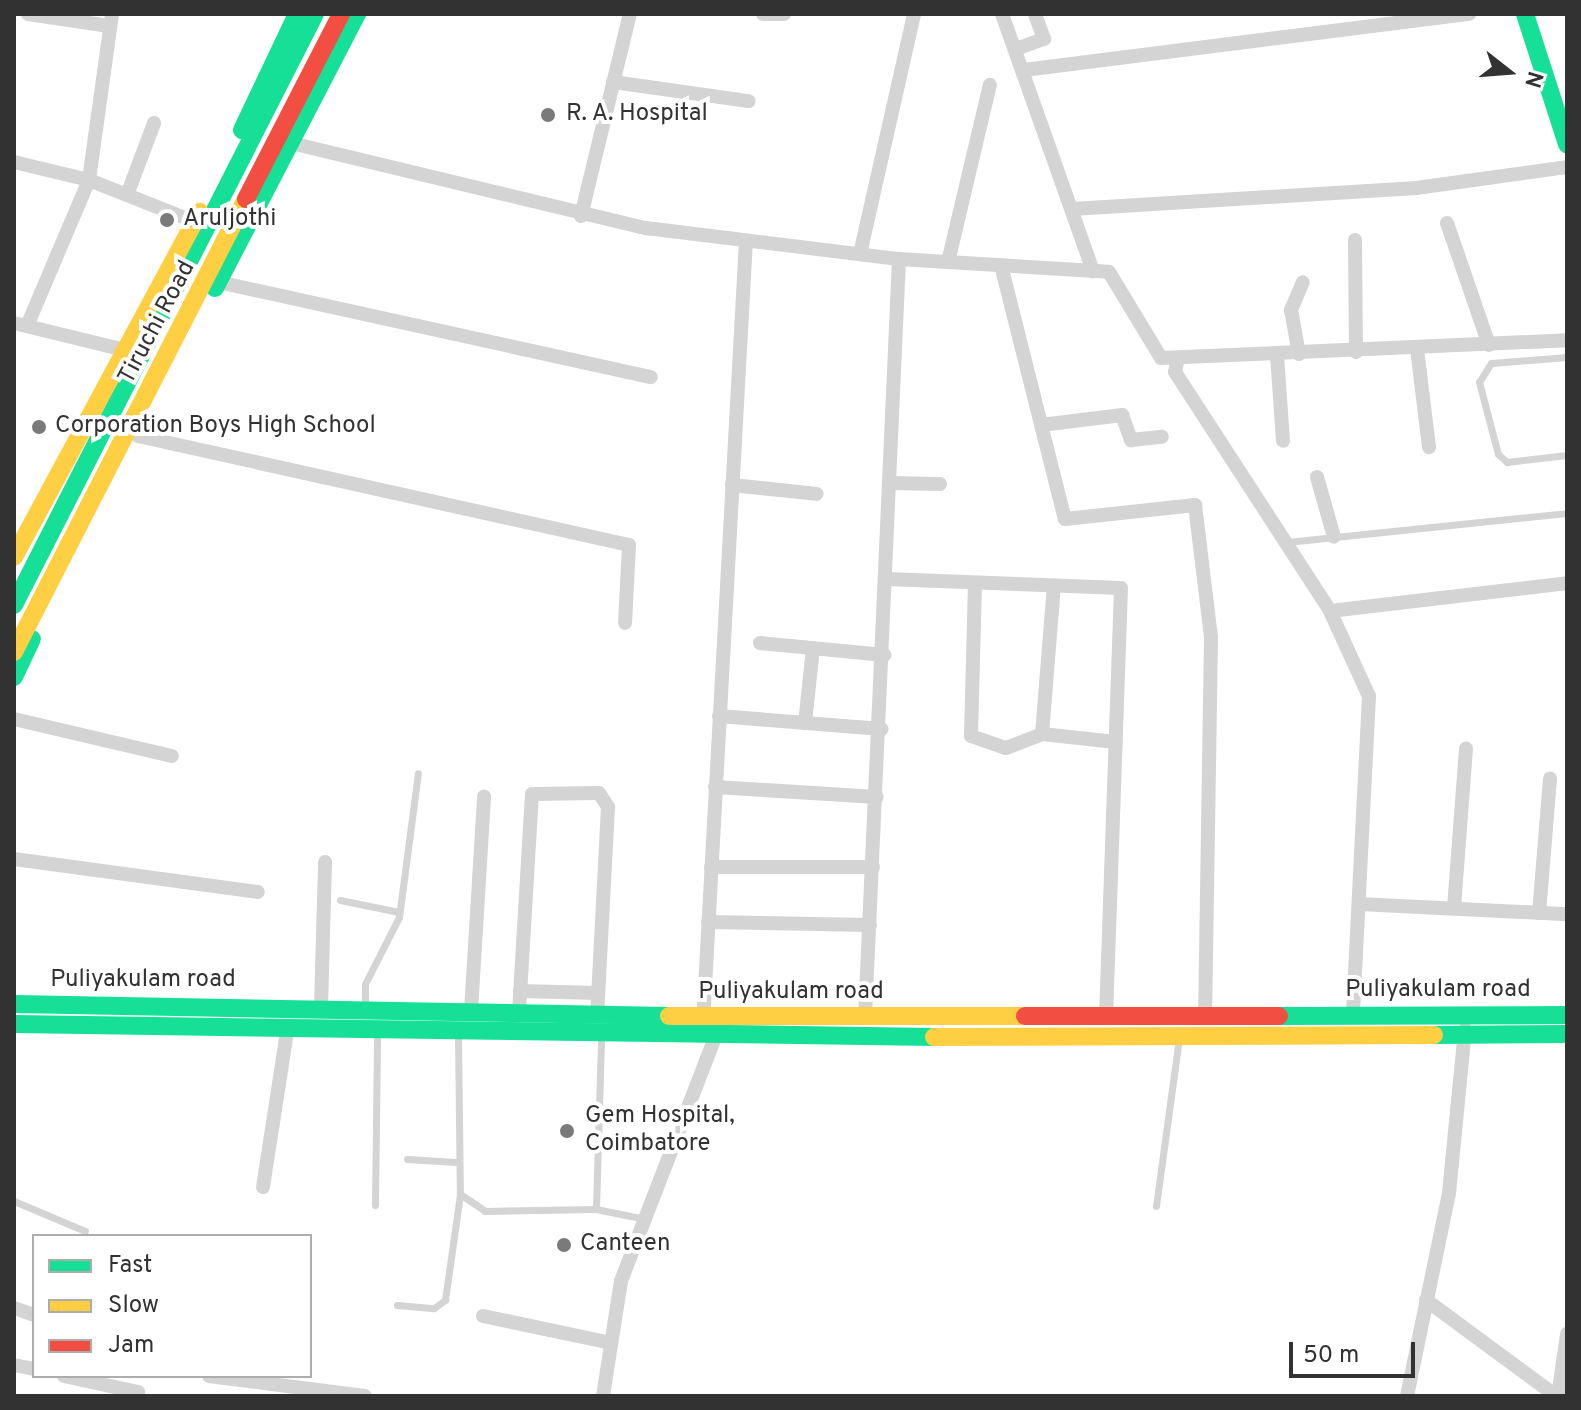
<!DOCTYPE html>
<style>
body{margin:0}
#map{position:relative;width:1581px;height:1410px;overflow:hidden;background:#fff;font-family:Overpass,sans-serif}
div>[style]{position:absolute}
.lane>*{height:7px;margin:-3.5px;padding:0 3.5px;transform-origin:3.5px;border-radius:3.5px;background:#d4d4d4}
.street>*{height:14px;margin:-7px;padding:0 7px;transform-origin:7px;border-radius:7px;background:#d4d4d4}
.fast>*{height:18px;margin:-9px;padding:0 9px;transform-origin:9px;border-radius:9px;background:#16e098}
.slow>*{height:18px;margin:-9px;padding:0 9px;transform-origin:9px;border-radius:9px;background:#ffcf43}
.jam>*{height:18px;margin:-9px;padding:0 9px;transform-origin:9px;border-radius:9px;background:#f24e42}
.dots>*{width:22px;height:22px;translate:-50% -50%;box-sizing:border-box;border:4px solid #fff;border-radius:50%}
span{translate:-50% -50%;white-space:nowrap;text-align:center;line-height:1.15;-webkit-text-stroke:8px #fff;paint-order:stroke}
.poi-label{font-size:24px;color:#323232}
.left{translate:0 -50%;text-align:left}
.street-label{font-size:24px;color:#323232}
.frame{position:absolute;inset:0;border:16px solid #323232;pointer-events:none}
.legend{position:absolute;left:32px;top:1234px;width:280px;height:144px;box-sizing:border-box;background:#fff;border:2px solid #adadad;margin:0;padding:10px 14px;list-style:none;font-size:24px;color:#323232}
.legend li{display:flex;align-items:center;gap:16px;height:40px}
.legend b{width:40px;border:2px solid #adadad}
.north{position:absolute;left:1469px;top:32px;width:80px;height:80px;-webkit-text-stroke:6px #fff;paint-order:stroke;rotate:107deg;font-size:22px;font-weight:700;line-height:32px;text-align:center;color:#323232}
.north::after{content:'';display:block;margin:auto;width:28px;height:36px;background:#323232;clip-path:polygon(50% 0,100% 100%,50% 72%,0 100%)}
.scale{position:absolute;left:1289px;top:1342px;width:126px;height:36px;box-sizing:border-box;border:4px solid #323232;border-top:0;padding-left:10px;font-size:24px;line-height:28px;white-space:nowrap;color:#323232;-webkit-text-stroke:6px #fff;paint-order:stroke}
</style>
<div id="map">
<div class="lane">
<div style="left:1567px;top:357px;width:76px;rotate:175.5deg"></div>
<div style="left:1491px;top:363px;width:22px;rotate:122deg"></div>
<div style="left:1479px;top:382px;width:74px;rotate:75.2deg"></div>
<div style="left:1498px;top:454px;width:12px;rotate:42deg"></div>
<div style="left:1507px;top:462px;width:60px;rotate:-6.7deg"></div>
<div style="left:1287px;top:542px;width:281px;rotate:-5.9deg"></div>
<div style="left:340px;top:900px;width:60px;rotate:11.5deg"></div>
<div style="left:365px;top:1009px;width:25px;rotate:-90deg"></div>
<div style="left:365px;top:984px;width:75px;rotate:-63.1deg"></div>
<div style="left:399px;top:917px;width:145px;rotate:-82.5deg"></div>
<div style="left:458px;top:1037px;width:157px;rotate:89.3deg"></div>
<div style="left:460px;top:1194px;width:30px;rotate:34deg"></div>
<div style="left:485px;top:1211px;width:111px;rotate:-1deg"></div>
<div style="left:596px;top:1209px;width:50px;rotate:11.5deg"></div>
<div style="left:407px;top:1159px;width:49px;rotate:3.5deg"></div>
<div style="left:14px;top:1201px;width:77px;rotate:22.9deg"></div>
<div style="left:375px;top:1205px;width:171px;rotate:-89.3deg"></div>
<div style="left:1156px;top:1206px;width:169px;rotate:-82.2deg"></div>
<div style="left:596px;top:1209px;width:170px;rotate:-88.3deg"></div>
<div style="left:397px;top:1305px;width:37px;rotate:5deg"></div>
<div style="left:434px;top:1308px;width:14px;rotate:-36deg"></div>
<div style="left:445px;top:1300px;width:107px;rotate:-81.9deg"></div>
</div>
<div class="street">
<div style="left:28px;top:14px;width:82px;rotate:8.4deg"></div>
<div style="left:763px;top:14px;width:21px"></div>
<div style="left:1002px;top:14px;width:273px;rotate:70.5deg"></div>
<div style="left:1016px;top:49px;width:30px;rotate:-20deg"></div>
<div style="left:1044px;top:39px;width:27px;rotate:-110deg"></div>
<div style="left:1024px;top:70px;width:449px;rotate:-7.2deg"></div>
<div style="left:613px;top:82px;width:137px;rotate:8deg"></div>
<div style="left:291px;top:143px;width:365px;rotate:13.5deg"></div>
<div style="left:646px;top:228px;width:255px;rotate:7deg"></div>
<div style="left:899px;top:259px;width:210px;rotate:3.5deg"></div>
<div style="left:1109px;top:272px;width:100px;rotate:58.8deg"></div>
<div style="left:1161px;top:358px;width:406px;rotate:-2.5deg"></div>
<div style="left:14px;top:162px;width:77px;rotate:13.5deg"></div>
<div style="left:89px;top:180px;width:114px;rotate:21.6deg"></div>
<div style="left:127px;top:195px;width:77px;rotate:-69.4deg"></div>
<div style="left:1072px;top:209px;width:345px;rotate:-3.5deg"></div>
<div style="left:1416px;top:188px;width:152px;rotate:-7.9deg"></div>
<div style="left:581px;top:216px;width:208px;rotate:-76.4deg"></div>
<div style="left:1447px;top:223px;width:129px;rotate:71deg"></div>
<div style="left:1355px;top:240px;width:112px;rotate:89.5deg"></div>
<div style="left:860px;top:254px;width:246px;rotate:-77.3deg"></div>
<div style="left:948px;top:262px;width:182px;rotate:-76.7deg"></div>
<div style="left:1001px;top:265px;width:262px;rotate:75.9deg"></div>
<div style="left:1065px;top:519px;width:131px;rotate:-6.1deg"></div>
<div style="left:1195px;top:505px;width:134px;rotate:83.1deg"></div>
<div style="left:1211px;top:638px;width:379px;rotate:90.9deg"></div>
<div style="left:218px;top:282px;width:443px;rotate:12.4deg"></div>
<div style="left:14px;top:323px;width:122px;rotate:13.7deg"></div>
<div style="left:27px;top:326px;width:159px;rotate:-67deg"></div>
<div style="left:89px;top:180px;width:168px;rotate:-82.1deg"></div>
<div style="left:1417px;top:349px;width:99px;rotate:83deg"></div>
<div style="left:1299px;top:354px;width:45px;rotate:-100.3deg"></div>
<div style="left:1291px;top:310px;width:30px;rotate:-67deg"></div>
<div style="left:1277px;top:355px;width:86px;rotate:86deg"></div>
<div style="left:1178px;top:358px;width:14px;rotate:102deg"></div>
<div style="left:1175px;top:372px;width:285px;rotate:57deg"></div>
<div style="left:1330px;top:611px;width:94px;rotate:65.4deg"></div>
<div style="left:1369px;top:696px;width:319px;rotate:92.9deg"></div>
<div style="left:1041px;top:425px;width:82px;rotate:-7deg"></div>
<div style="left:1122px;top:415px;width:27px;rotate:70deg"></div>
<div style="left:1131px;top:440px;width:31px;rotate:-6deg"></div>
<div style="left:138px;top:436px;width:503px;rotate:12.52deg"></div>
<div style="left:629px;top:545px;width:78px;rotate:92.9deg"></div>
<div style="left:1317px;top:477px;width:62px;rotate:74.2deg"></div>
<div style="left:891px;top:483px;width:49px;rotate:1.2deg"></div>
<div style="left:732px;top:485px;width:85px;rotate:6deg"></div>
<div style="left:887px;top:579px;width:234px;rotate:2.2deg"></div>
<div style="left:1121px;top:588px;width:429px;rotate:92deg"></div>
<div style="left:975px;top:583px;width:153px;rotate:91.5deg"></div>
<div style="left:971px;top:736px;width:37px;rotate:19deg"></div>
<div style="left:1006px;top:748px;width:39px;rotate:-21deg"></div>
<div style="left:1042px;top:734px;width:74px;rotate:6.2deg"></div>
<div style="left:1330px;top:611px;width:239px;rotate:-6.7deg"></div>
<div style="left:760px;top:643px;width:125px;rotate:5.5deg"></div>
<div style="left:719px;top:716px;width:163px;rotate:4.6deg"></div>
<div style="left:14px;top:719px;width:162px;rotate:13.2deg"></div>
<div style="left:805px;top:723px;width:75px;rotate:-83.9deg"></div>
<div style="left:1042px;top:734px;width:149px;rotate:-85.4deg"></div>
<div style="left:715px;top:787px;width:162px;rotate:3.5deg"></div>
<div style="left:14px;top:859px;width:246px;rotate:7.7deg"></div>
<div style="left:711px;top:867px;width:162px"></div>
<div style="left:1359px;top:904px;width:208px;rotate:2.8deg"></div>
<div style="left:1454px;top:908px;width:160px;rotate:-85.7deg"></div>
<div style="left:1539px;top:913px;width:135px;rotate:-85.3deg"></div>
<div style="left:708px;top:922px;width:162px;rotate:1.1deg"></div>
<div style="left:520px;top:991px;width:78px;rotate:1.5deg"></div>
<div style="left:321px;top:1007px;width:145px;rotate:-88.4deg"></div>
<div style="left:471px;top:1011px;width:215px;rotate:-86.5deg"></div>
<div style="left:519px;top:1012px;width:218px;rotate:-86.6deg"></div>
<div style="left:532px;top:794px;width:67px;rotate:-0.9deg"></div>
<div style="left:599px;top:793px;width:17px;rotate:57deg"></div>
<div style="left:608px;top:807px;width:207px;rotate:93deg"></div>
<div style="left:865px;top:1017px;width:759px;rotate:-87.43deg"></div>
<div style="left:703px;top:1024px;width:784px;rotate:-86.86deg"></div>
<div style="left:263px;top:1187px;width:163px;rotate:-81.2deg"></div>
<div style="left:1426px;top:1300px;width:162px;rotate:36.4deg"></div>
<div style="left:14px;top:1308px;width:21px;rotate:19deg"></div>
<div style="left:483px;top:1316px;width:131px;rotate:11.9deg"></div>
<div style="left:14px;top:1365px;width:20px;rotate:11deg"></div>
<div style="left:64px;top:1376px;width:76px;rotate:12.2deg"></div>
<div style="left:209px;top:1376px;width:157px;rotate:7.3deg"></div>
<div style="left:603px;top:1396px;width:116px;rotate:-81.1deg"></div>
<div style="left:621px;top:1281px;width:267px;rotate:-68.9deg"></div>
<div style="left:1407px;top:1396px;width:207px;rotate:-78.3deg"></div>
<div style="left:1449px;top:1193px;width:164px;rotate:-84.4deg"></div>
<div style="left:1558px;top:1396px;width:63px;rotate:-81.7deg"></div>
</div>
<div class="fast">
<div style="left:1525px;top:14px;width:137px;rotate:72.1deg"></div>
<div style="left:242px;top:130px;width:128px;rotate:-64.6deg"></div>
<div style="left:215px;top:288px;width:309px;rotate:-62.6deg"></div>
<div style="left:14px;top:605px;width:663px;rotate:-63.01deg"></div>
<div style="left:14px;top:677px;width:42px;rotate:-64.7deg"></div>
<div style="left:14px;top:1004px;width:655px;rotate:1.05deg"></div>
<div style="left:1279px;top:1016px;width:288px;rotate:-0.2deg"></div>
<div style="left:14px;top:1024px;width:920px;rotate:0.81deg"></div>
<div style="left:1434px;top:1035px;width:133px;rotate:-0.4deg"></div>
</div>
<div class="slow">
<div style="left:14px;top:557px;width:392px;rotate:-61.7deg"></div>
<div style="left:14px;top:652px;width:509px;rotate:-62.88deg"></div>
<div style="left:669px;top:1016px;width:356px"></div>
<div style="left:934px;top:1037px;width:500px;rotate:-0.23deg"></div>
</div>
<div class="jam">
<div style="left:246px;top:199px;width:208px;rotate:-62.8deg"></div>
<div style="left:1025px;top:1016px;width:254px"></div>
</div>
<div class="dots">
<div style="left:548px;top:115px;background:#7a7a7a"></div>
<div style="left:167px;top:220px;background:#7a7a7a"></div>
<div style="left:39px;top:427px;background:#7a7a7a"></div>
<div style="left:567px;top:1131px;background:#7a7a7a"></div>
<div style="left:564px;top:1245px;background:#7a7a7a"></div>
</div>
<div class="poi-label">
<span class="left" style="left:566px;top:115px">R. A. Hospital</span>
<span class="left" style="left:183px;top:220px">Aruljothi</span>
<span class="left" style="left:55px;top:427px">Corporation Boys High School</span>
<span class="left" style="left:585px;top:1131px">Gem Hospital,<br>Coimbatore</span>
<span class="left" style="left:580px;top:1245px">Canteen</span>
</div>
<div class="street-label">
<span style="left:158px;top:323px;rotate:-62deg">Tiruchi Road</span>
<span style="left:143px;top:981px">Puliyakulam road</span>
<span style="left:1438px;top:991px">Puliyakulam road</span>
<span style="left:791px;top:993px">Puliyakulam road</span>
</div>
<div class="frame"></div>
<ul class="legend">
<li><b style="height:10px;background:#16e098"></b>Fast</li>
<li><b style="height:10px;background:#ffcf43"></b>Slow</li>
<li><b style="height:10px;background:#f24e42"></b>Jam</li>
</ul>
<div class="north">N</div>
<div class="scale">50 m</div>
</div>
